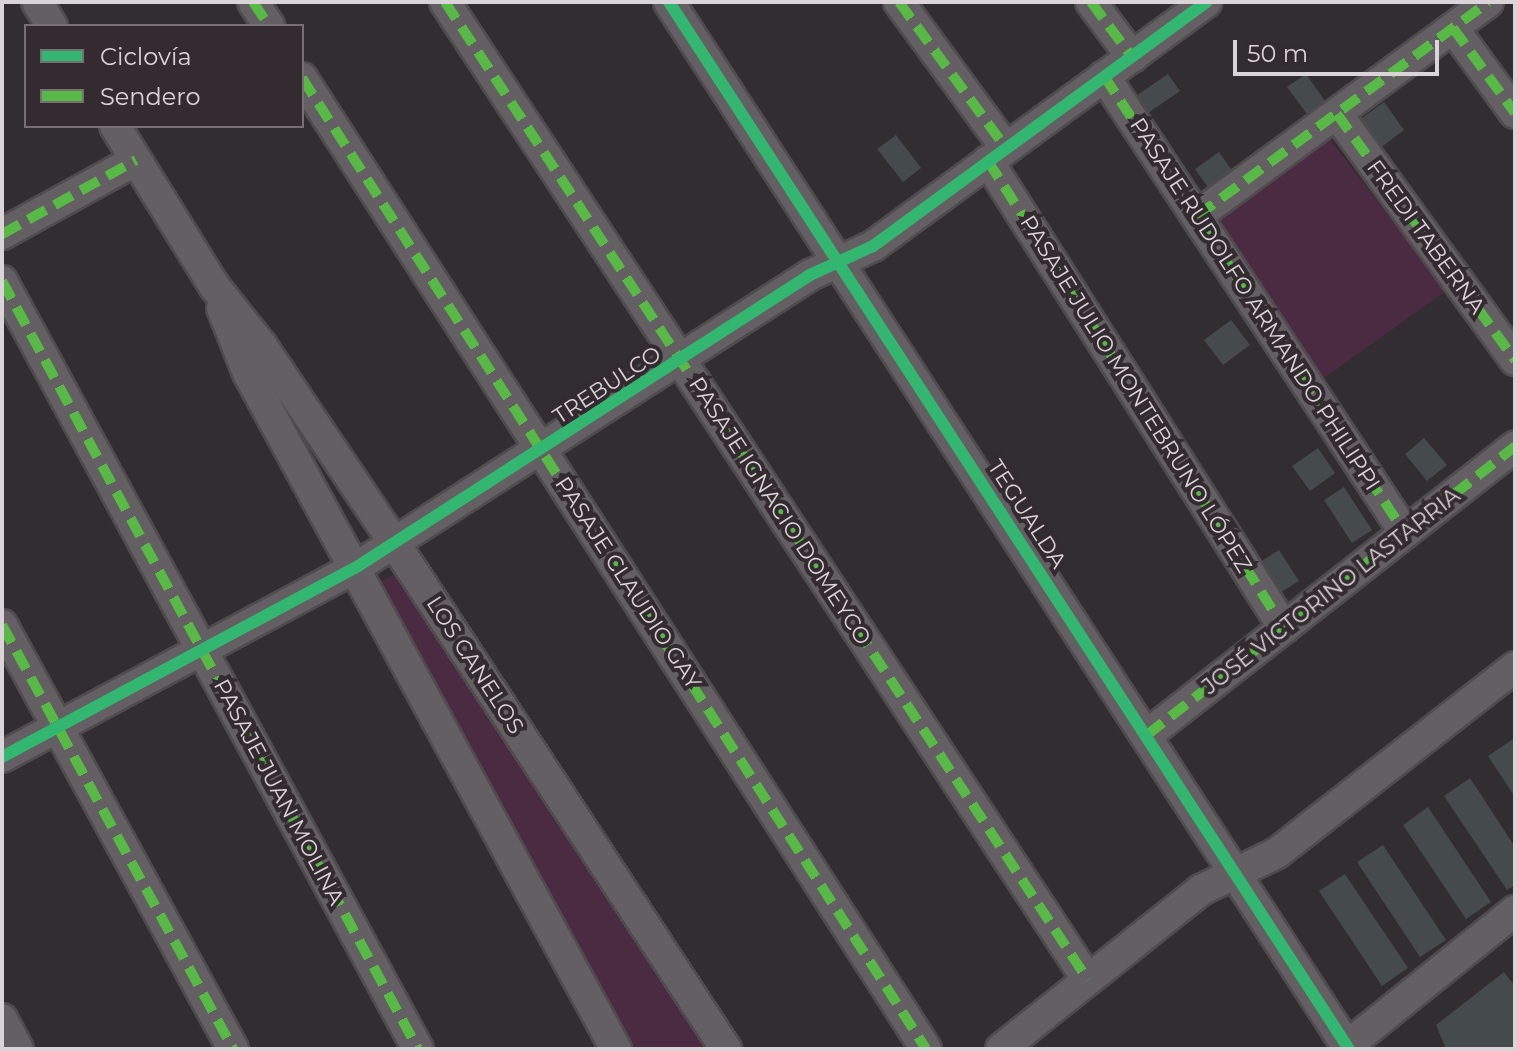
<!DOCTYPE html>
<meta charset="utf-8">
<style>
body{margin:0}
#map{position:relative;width:1517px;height:1051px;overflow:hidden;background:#322d30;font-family:Montserrat,sans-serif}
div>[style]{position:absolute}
.green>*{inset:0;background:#4b2b41}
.building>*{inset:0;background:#454a4d}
.roads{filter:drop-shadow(2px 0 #504b4e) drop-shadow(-2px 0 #504b4e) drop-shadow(0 2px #504b4e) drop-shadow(0 -2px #504b4e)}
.minor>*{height:30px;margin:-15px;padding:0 15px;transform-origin:15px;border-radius:15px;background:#635f62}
.quiet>*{height:10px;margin-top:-5px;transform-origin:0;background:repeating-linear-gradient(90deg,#58b947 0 20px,transparent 0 30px)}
.cycleway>*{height:12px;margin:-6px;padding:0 6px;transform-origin:6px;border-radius:6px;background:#33b770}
span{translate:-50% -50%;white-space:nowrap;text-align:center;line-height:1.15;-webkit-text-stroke:8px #342b31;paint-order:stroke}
.street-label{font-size:22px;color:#dad4d8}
.frame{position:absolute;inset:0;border:4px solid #dad4d8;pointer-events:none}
.legend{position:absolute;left:24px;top:24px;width:280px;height:104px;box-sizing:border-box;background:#342b31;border:2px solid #766f74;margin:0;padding:10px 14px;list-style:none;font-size:24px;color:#dad4d8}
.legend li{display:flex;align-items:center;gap:16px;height:40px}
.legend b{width:40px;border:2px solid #766f74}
.scale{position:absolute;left:1233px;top:40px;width:206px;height:36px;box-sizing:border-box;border:4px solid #dad4d8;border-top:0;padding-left:10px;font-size:24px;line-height:28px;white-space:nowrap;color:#dad4d8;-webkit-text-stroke:6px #342b31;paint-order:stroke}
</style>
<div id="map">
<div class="green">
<div style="clip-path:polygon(1325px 133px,1446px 291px,1317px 383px,1211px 219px)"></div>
<div style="clip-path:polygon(399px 572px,713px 1049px,629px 1049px,378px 583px)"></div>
</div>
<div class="building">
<div style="clip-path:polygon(1168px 74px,1180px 91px,1145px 115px,1133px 98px)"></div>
<div style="clip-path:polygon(1306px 74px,1325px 101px,1307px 114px,1287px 87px)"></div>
<div style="clip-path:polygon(1384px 102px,1404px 130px,1379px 149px,1358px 121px)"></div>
<div style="clip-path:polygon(896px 135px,921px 168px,903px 182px,877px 149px)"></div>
<div style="clip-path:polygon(1219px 152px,1236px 176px,1212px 193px,1195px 169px)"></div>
<div style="clip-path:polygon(1231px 320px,1250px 345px,1223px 365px,1204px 340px)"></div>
<div style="clip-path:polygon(1424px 438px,1447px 465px,1427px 481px,1405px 454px)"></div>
<div style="clip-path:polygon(1318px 448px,1335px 473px,1310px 491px,1292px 466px)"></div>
<div style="clip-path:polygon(1344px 487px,1372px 530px,1352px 543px,1324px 500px)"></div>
<div style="clip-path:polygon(1279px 550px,1299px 581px,1275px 596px,1255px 565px)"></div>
<div style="clip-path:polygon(1513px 739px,1515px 742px,1515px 797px,1488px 756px)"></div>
<div style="clip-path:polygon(1470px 778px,1515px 847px,1515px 885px,1507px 890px,1444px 796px)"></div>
<div style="clip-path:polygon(1428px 807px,1491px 902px,1466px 919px,1403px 825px)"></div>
<div style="clip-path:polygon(1383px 845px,1446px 940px,1420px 957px,1357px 862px)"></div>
<div style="clip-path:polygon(1345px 874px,1408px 968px,1382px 986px,1319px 891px)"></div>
<div style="clip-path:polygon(1504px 972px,1515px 986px,1515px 1049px,1446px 1049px,1436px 1025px)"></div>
</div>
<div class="roads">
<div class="minor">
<div style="left:37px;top:2px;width:28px;rotate:58deg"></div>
<div style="left:253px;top:2px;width:29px;rotate:56deg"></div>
<div style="left:445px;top:2px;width:1170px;rotate:56.68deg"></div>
<div style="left:669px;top:2px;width:1248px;rotate:57deg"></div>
<div style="left:899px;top:2px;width:181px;rotate:53.8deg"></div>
<div style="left:1091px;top:2px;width:69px;rotate:53.3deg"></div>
<div style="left:1453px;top:28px;width:105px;rotate:53.9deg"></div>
<div style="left:1104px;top:76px;width:547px;rotate:56.63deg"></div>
<div style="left:302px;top:78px;width:1154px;rotate:57.27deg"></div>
<div style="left:1337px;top:114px;width:304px;rotate:54.1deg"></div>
<div style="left:115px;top:126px;width:190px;rotate:58.2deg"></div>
<div style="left:215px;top:287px;width:75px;rotate:51.5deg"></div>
<div style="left:262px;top:346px;width:239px;rotate:56.1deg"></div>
<div style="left:395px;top:544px;width:604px;rotate:56.76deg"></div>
<div style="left:988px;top:161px;width:553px;rotate:57.63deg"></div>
<div style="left:1197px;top:216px;width:361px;rotate:-36.3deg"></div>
<div style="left:2px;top:234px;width:153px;rotate:-28.9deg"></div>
<div style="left:2px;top:281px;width:873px;rotate:61.56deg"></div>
<div style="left:222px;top:308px;width:70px;rotate:68.2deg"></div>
<div style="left:248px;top:373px;width:770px;rotate:61.44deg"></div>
<div style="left:2px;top:625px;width:483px;rotate:61.4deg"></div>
<div style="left:1147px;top:735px;width:468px;rotate:-38.1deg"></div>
<div style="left:2px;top:757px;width:400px;rotate:-28.2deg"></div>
<div style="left:355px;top:568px;width:541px;rotate:-32.78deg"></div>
<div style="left:810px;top:275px;width:69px;rotate:-24.7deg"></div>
<div style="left:873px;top:246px;width:413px;rotate:-36.2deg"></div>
<div style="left:2px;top:1019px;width:34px;rotate:62deg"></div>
<div style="left:1347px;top:1046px;width:216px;rotate:-38.8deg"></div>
<div style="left:1001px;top:1049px;width:256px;rotate:-38.5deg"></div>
<div style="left:1201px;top:890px;width:85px;rotate:-26deg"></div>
<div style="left:1277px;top:853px;width:302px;rotate:-38deg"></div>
</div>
</div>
<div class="quiet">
<div style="left:253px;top:2px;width:29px;rotate:56deg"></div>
<div style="left:445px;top:2px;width:1170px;rotate:56.68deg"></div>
<div style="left:899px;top:2px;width:181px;rotate:53.8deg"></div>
<div style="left:1091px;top:2px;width:69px;rotate:53.3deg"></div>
<div style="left:1453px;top:28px;width:105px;rotate:53.9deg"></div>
<div style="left:1104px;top:76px;width:547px;rotate:56.63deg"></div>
<div style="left:302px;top:78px;width:1154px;rotate:57.27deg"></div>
<div style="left:1337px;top:114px;width:304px;rotate:54.1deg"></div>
<div style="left:988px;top:161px;width:553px;rotate:57.63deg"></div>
<div style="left:1197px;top:216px;width:361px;rotate:-36.3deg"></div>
<div style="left:2px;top:234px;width:153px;rotate:-28.9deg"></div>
<div style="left:2px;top:281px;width:873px;rotate:61.56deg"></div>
<div style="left:2px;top:625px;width:483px;rotate:61.4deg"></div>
<div style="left:1147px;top:735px;width:468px;rotate:-38.1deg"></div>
</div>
<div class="cycleway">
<div style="left:669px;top:2px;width:1248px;rotate:57deg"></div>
<div style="left:2px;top:757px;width:400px;rotate:-28.2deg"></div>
<div style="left:355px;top:568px;width:541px;rotate:-32.78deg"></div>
<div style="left:810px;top:275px;width:69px;rotate:-24.7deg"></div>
<div style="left:873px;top:246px;width:413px;rotate:-36.2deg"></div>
</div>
<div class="street-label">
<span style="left:1426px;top:237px;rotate:54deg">FREDI TABERNA</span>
<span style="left:1255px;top:304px;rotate:57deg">PASAJE RUDOLFO ARMANDO PHILIPPI</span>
<span style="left:607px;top:385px;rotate:-33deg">TREBULCO</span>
<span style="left:1136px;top:394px;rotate:58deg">PASAJE JULIO MONTEBRUNO LÓPEZ</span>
<span style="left:780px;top:511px;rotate:57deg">PASAJE IGNACIO DOMEYCO</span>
<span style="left:1027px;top:514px;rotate:57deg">TEGUALDA</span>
<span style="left:628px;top:583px;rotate:57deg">PASAJE CLAUDIO GAY</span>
<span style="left:1331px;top:591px;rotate:-38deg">JOSÉ VICTORINO LASTARRIA</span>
<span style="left:475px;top:665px;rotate:57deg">LOS CANELOS</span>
<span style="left:279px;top:792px;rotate:62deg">PASAJE JUAN MOLINA</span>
</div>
<div class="frame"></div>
<ul class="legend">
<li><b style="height:10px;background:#33b770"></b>Ciclovía</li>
<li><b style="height:10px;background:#58b947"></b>Sendero</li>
</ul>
<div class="scale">50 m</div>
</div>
